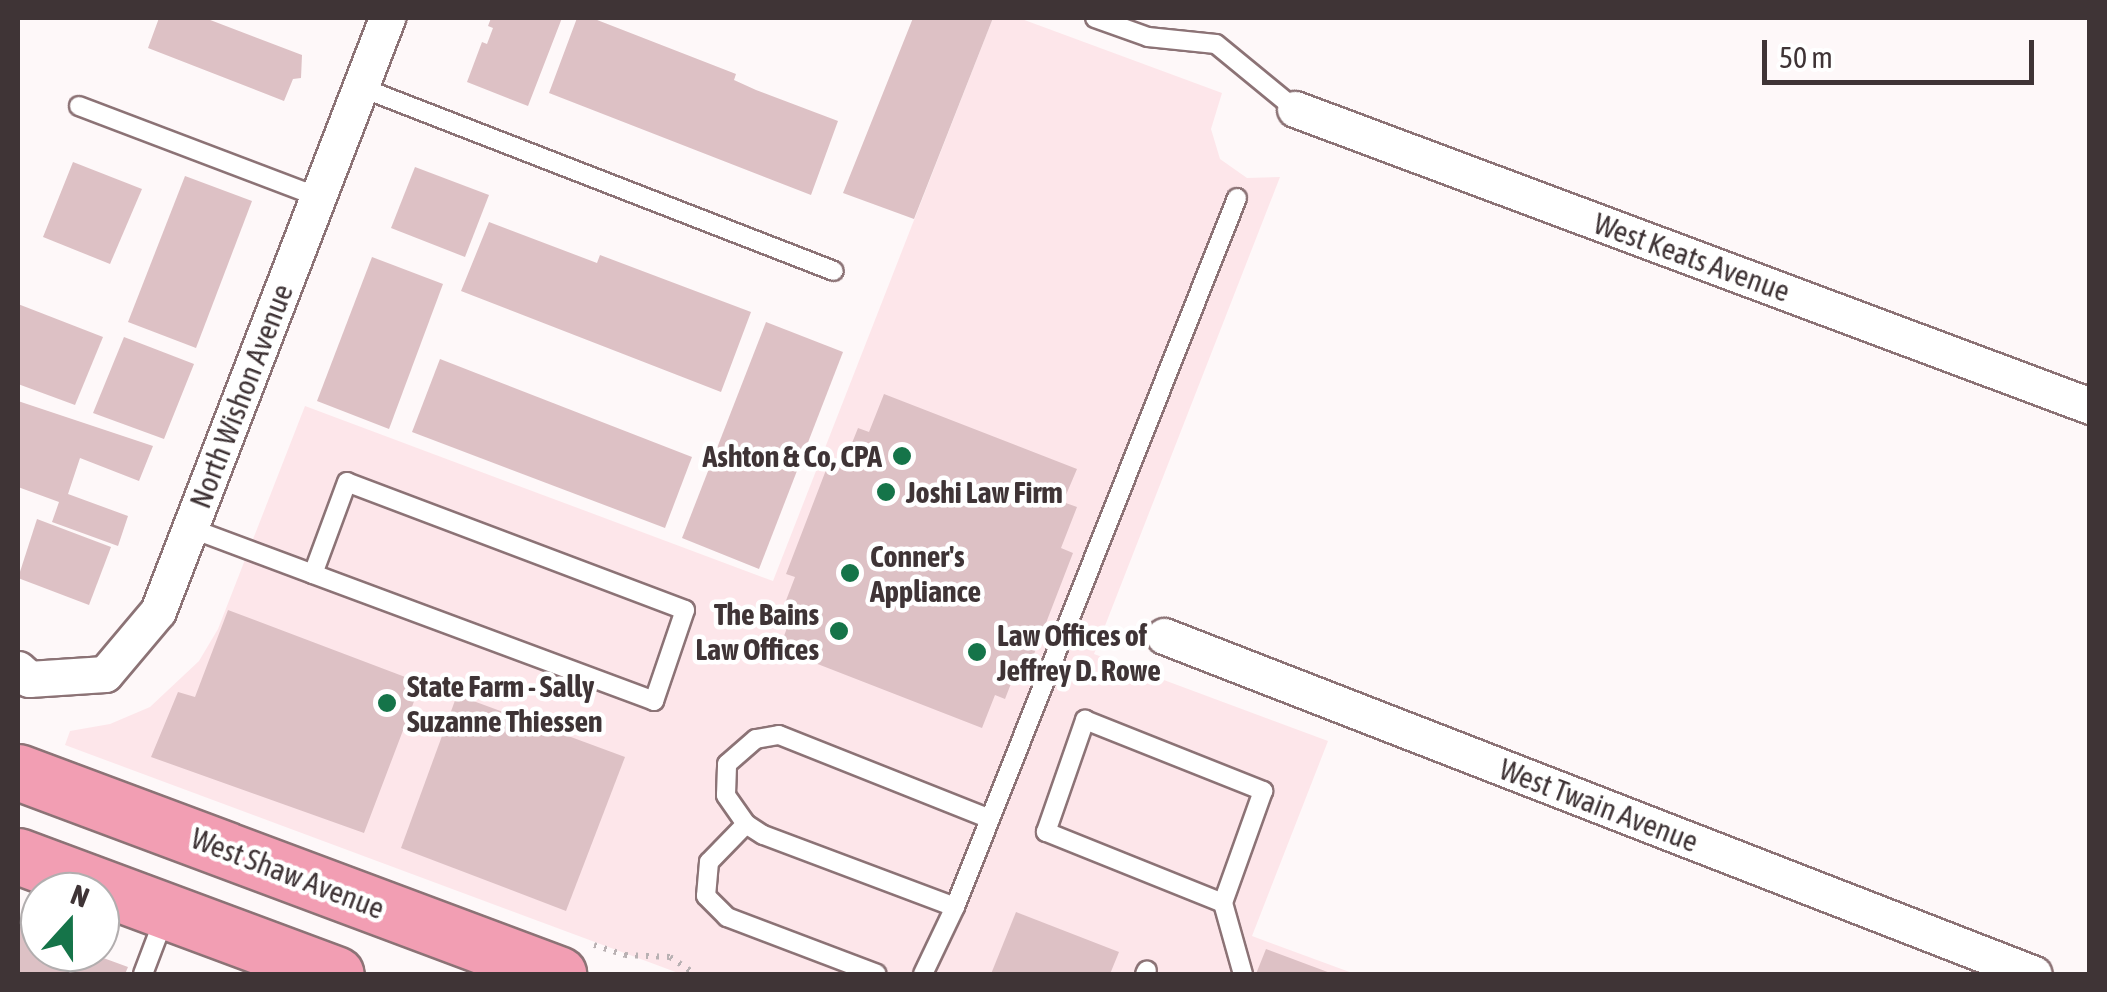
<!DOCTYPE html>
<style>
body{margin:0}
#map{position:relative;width:2107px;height:992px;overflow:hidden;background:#fef8f9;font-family:"Asap Condensed",sans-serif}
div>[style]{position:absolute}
.built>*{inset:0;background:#fde6ea}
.building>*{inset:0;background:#ddc1c5}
.path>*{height:6px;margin-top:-3px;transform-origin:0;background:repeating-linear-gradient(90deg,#b9b1b3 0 2.5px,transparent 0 10.5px)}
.roads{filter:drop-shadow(2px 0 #8c7376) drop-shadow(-2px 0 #8c7376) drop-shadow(0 2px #8c7376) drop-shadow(0 -2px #8c7376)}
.service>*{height:18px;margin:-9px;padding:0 9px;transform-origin:9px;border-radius:9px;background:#fff}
.minor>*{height:35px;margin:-17.5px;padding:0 17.5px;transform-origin:17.5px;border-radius:17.5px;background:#fff}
.primary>*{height:55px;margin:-27.5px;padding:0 27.5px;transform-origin:27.5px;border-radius:27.5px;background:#f29eb3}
.dots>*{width:28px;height:28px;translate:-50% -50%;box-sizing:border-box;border:5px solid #fff;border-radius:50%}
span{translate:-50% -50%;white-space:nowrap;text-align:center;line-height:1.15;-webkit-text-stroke:9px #fff;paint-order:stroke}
.street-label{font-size:30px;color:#3f3436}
.poi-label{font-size:30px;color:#3f3436;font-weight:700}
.right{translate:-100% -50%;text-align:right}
.left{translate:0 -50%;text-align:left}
.frame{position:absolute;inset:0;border:20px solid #3f3436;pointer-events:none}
.north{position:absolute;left:20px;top:872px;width:100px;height:100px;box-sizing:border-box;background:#fff;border:2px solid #b2aeaf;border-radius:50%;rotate:21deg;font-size:28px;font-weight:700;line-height:40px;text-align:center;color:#3f3436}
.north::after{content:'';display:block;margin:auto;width:35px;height:45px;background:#157449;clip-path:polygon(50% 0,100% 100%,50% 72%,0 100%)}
.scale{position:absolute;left:1762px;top:40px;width:272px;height:45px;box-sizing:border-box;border:5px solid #3f3436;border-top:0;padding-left:12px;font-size:30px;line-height:35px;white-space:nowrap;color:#3f3436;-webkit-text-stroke:8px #fff;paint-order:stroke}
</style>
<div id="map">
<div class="built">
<div style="clip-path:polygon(993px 18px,1019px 18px,1222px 93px,1211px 129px,1220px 159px,1247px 178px,1280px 177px,1094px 654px,1328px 741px,1252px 936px,1355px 974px,681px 974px,65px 745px,70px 731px,110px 724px,150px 707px,199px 661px,218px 629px,305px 406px,773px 581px)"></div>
</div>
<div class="building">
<div style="clip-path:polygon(159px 18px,205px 18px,302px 55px,301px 78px,293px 79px,284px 101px,148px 48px)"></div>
<div style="clip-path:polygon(491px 18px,562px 18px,528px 106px,467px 82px,482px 42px,487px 44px,493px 28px,488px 26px)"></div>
<div style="clip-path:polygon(577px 18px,592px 18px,736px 74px,734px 80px,756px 90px,838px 121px,811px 195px,549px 93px)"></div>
<div style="clip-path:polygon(913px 18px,993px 18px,914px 219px,843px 193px)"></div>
<div style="clip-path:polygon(73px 162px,142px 189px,110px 264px,43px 237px)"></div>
<div style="clip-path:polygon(415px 167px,489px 195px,465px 257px,391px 228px)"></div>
<div style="clip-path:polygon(185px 176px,252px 201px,196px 348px,128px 322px)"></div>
<div style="clip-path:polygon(489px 222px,597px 263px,600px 255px,751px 312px,721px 392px,461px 291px)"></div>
<div style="clip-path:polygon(372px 257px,443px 284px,389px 429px,317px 401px)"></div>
<div style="clip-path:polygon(18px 304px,103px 337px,75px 405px,18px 384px)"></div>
<div style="clip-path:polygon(766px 322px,843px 352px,759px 569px,682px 538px)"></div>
<div style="clip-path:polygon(124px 337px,194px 364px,164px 439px,93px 413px)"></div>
<div style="clip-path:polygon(440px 359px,692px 457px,665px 528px,412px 432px)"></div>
<div style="clip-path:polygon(884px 394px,1077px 469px,1063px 502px,1077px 507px,1061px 548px,1073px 553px,1029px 667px,1019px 663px,1005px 699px,995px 695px,982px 728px,779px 649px,792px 615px,782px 611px,795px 577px,786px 574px,831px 457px,844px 463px,858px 428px,869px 432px)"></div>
<div style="clip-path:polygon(18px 401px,153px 446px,139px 481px,80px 458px,68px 494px,128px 516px,118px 546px,52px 522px,59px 502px,18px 487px)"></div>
<div style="clip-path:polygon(37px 519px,111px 547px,89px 605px,18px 578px)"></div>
<div style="clip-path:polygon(228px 610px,421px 683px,364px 833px,151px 757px,178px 692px,195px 697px)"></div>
<div style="clip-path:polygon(457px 695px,625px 757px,566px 911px,401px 848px)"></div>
<div style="clip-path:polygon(1016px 912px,1119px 952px,1110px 974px,991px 974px)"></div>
<div style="clip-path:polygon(18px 926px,40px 934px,40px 952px,87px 952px,128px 967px,125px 974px,18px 974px)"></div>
<div style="clip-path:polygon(1266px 949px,1333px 974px,1256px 974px)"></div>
</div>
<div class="path">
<div style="left:594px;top:945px;width:33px;rotate:18deg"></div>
<div style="left:625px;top:955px;width:45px;rotate:2.5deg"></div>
<div style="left:670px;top:957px;width:30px;rotate:34deg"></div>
</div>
<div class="roads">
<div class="service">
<div style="left:1095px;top:18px;width:56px;rotate:19.7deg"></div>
<div style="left:1148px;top:37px;width:68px;rotate:5.9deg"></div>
<div style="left:1216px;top:44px;width:102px;rotate:39.4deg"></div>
<div style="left:360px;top:87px;width:508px;rotate:21.22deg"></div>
<div style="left:79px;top:106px;width:256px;rotate:20.8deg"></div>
<div style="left:190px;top:528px;width:131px;rotate:20.5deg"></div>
<div style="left:313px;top:574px;width:364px;rotate:20.4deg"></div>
<div style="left:654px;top:701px;width:96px;rotate:-71.2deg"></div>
<div style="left:685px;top:610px;width:361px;rotate:-159.3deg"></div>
<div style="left:347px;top:482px;width:98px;rotate:110.3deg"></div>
<div style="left:746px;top:824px;width:53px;rotate:134.2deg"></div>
<div style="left:709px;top:862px;width:34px;rotate:95deg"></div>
<div style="left:706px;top:896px;width:30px;rotate:45deg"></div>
<div style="left:727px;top:917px;width:160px;rotate:20.8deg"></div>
<div style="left:1223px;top:903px;width:191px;rotate:-158.1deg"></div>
<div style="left:1046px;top:832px;width:119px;rotate:-70.8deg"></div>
<div style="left:1085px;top:720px;width:192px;rotate:21.7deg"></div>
<div style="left:1263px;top:791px;width:119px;rotate:109.7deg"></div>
<div style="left:1223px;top:903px;width:74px;rotate:74.3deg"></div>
<div style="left:955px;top:907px;width:205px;rotate:-159.4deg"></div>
<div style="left:763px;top:835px;width:20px;rotate:-147deg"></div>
<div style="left:746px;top:824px;width:35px;rotate:-125deg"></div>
<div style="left:726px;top:795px;width:31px;rotate:-88deg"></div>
<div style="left:727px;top:764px;width:38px;rotate:-41deg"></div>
<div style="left:756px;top:739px;width:23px;rotate:-10deg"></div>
<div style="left:779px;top:735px;width:227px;rotate:21.7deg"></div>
<div style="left:143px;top:974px;width:62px;rotate:-69.2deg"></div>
<div style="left:923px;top:974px;width:74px;rotate:-64.5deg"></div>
<div style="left:955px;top:907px;width:763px;rotate:-68.31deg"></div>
<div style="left:1145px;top:974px;width:4px;rotate:-63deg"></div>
</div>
<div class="minor">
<div style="left:1295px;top:109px;width:849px;rotate:20.48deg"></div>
<div style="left:1164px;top:636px;width:933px;rotate:21.23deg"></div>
<div style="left:18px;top:669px;width:15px;rotate:42deg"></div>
<div style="left:29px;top:679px;width:76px;rotate:-3.8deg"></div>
<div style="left:105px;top:674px;width:82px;rotate:-49.9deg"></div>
<div style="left:158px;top:611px;width:636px;rotate:-68.88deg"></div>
</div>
<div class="primary">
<div style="left:18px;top:772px;width:577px;rotate:20.51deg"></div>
<div style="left:18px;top:856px;width:339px;rotate:20.4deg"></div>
</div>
</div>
<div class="dots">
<div style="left:902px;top:456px;background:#157449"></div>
<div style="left:886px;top:492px;background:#157449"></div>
<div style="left:850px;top:573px;background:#157449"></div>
<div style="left:839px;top:631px;background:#157449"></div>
<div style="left:977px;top:652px;background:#157449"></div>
<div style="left:387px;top:703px;background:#157449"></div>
</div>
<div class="street-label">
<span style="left:1692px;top:257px;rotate:20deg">West Keats Avenue</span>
<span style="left:241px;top:396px;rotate:-69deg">North Wishon Avenue</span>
<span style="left:1599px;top:805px;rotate:21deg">West Twain Avenue</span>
<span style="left:288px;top:873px;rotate:21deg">West Shaw Avenue</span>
</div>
<div class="poi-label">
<span class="right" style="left:882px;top:456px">Ashton &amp; Co, CPA</span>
<span class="left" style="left:906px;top:492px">Joshi Law Firm</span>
<span class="left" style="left:870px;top:573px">Conner's<br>Appliance</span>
<span class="right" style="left:819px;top:631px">The Bains<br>Law Offices</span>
<span class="left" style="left:997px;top:652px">Law Offices of<br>Jeffrey D. Rowe</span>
<span class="left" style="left:407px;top:703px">State Farm - Sally<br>Suzanne Thiessen</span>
</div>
<div class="frame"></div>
<div class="north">N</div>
<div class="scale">50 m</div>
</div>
